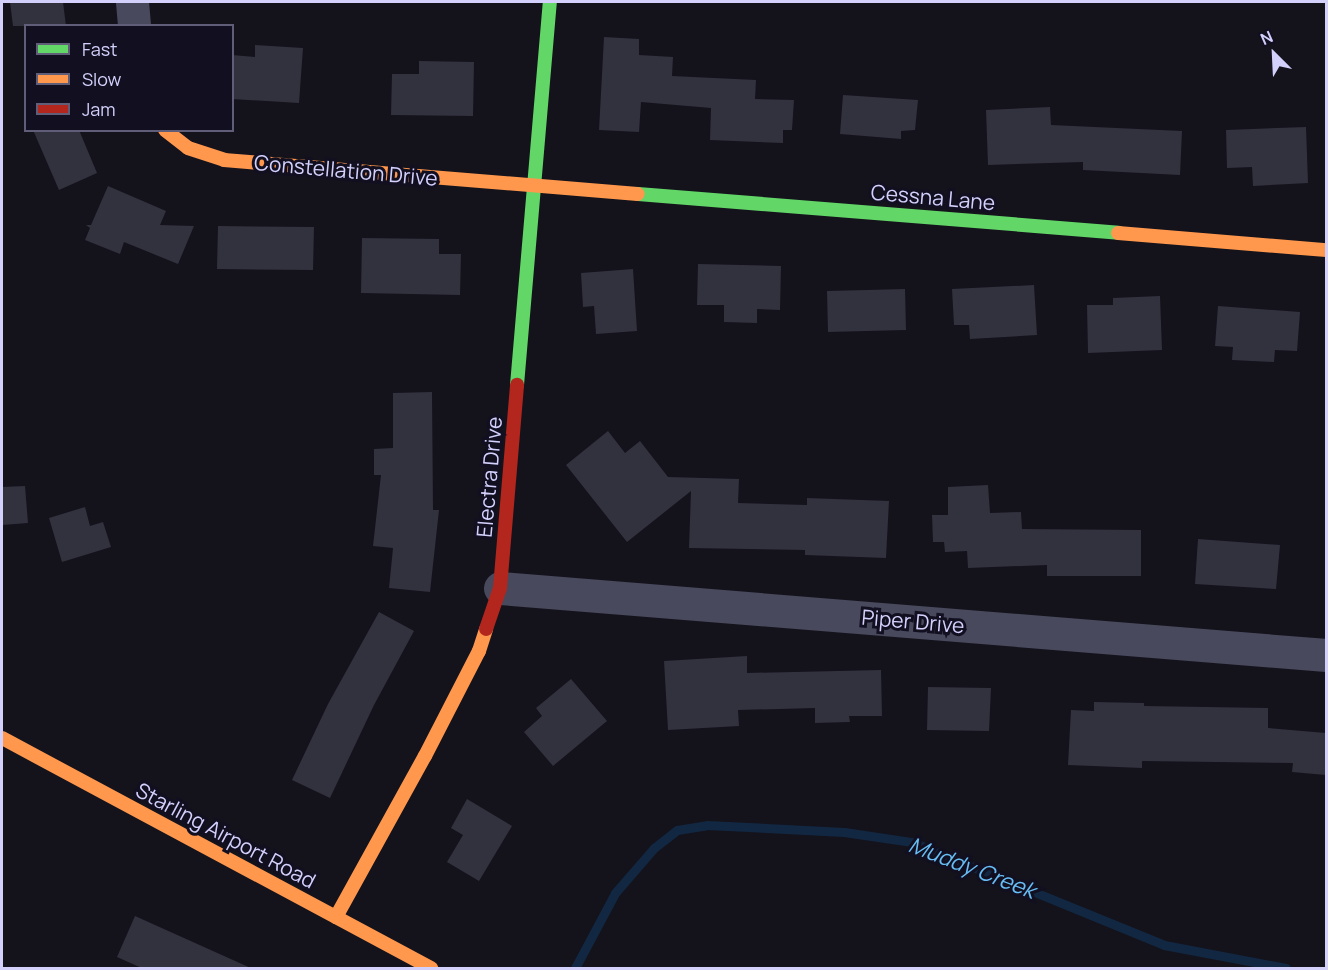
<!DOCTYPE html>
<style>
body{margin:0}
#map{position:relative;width:1328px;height:970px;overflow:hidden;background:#14131c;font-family:Manrope,sans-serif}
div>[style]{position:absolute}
.stream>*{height:9px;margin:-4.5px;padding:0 4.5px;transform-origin:4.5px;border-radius:4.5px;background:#122842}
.building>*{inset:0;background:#32313e}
.street>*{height:33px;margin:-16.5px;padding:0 16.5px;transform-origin:16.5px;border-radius:16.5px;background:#48495d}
.fast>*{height:14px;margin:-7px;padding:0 7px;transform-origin:7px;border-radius:7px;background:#63d668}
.slow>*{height:14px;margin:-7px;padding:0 7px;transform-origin:7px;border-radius:7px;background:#ff974d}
.jam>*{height:14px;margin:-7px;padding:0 7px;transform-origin:7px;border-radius:7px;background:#b3261e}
span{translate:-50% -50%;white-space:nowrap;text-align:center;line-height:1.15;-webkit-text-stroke:6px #110f20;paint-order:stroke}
.street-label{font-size:21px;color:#d3d1fc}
.water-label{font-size:22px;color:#67bdf4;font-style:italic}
.frame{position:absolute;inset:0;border:3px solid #d3d1fc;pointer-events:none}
.legend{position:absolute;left:24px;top:24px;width:210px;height:108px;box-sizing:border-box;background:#110f20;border:2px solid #5f5d78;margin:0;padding:8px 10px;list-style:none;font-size:18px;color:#d3d1fc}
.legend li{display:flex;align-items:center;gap:12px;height:30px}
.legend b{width:30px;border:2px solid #5f5d78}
.north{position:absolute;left:1244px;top:24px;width:60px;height:60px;-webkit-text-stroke:4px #110f20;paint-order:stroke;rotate:336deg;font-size:16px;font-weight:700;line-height:24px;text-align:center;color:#d3d1fc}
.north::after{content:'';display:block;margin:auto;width:21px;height:27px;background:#d3d1fc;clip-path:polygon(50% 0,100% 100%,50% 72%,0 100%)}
</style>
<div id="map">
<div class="stream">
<div style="left:575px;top:968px;width:85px;rotate:-61.9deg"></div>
<div style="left:615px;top:893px;width:60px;rotate:-49.1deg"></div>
<div style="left:654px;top:848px;width:29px;rotate:-38deg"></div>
<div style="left:677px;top:830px;width:30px;rotate:-9deg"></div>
<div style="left:707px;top:825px;width:137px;rotate:2.9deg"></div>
<div style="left:844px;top:832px;width:69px;rotate:8.4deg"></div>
<div style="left:912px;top:842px;width:272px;rotate:22.2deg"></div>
<div style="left:1164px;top:945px;width:124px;rotate:10.7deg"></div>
</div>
<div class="building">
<div style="clip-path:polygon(10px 2px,63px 2px,66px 26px,13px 26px)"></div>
<div style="clip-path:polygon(604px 37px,639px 39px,639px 55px,673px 57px,672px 76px,756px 80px,755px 99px,794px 100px,792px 130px,783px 130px,783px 143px,710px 140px,711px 108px,641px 102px,639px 132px,599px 130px)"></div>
<div style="clip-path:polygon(255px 45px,303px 48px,299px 103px,232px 99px,232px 55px,255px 57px)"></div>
<div style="clip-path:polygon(419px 61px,474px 62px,473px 116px,391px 115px,392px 74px,419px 74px)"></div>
<div style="clip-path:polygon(843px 95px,918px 100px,915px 130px,901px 131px,901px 139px,840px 134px)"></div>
<div style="clip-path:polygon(1050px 107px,1051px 125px,1182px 131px,1180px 175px,1083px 170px,1083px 162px,988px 165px,986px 110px)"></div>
<div style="clip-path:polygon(1306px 127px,1308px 183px,1253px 186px,1252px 167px,1227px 168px,1226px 130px)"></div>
<div style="clip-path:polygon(33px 130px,79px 130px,97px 173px,59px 190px)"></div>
<div style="clip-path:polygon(108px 186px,166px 211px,160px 225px,194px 226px,178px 264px,124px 242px,120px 254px,85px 240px,90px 228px,86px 225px,91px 225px)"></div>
<div style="clip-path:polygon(218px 226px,314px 227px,313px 270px,217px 269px)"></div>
<div style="clip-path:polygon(362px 238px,439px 239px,439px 254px,461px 254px,460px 295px,361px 293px)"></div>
<div style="clip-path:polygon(698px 264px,781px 266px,780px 310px,757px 309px,757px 323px,724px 322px,724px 305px,697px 305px)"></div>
<div style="clip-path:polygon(633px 269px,637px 331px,596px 334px,594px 306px,583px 307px,581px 273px)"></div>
<div style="clip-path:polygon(1034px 285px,1037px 335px,970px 339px,969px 325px,954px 325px,952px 289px)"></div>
<div style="clip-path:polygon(905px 289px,906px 330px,828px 332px,827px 291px)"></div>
<div style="clip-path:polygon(1160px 296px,1162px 350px,1088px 353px,1087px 305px,1113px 305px,1113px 298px)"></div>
<div style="clip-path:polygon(1218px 306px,1300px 312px,1297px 351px,1275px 350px,1274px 362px,1232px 360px,1233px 347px,1215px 346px)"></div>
<div style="clip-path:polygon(432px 392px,433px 510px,439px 510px,430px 592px,389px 588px,393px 548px,373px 546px,381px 475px,374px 475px,374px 449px,393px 448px,393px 393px)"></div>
<div style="clip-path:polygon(608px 431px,625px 453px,640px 441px,668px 477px,739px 479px,738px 503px,807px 505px,807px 498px,889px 501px,886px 558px,805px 555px,805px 550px,689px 548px,691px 491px,627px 542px,566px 465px)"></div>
<div style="clip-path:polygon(988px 485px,990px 513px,1021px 512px,1022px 529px,1141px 530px,1141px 576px,1047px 576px,1047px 565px,968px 568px,967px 551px,945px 552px,944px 542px,933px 542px,932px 515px,948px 515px,948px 487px)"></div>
<div style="clip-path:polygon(25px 486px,28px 523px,2px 525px,2px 487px)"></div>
<div style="clip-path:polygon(85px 507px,90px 526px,103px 522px,111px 547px,62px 562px,49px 518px)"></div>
<div style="clip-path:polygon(1198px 539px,1280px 545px,1276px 589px,1195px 584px)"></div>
<div style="clip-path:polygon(379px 612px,414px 631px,374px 705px,330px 798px,292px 780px,328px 704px)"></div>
<div style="clip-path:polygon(747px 656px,747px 673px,881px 670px,882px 716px,849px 716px,850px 722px,815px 723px,815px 708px,738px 710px,739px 726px,668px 730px,664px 661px)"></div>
<div style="clip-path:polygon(571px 679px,607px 721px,553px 766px,524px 732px,542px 716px,536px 708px)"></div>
<div style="clip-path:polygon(928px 687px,991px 688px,989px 731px,927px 730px)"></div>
<div style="clip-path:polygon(1094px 702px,1144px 703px,1144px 706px,1268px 708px,1268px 728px,1326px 733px,1326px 775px,1292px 772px,1293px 763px,1142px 761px,1142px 768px,1068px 765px,1071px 710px,1094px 711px)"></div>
<div style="clip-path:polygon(467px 799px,512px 826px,479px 881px,447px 862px,463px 835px,451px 828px)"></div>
<div style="clip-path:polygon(135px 916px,253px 969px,144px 969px,117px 957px)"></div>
</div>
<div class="street">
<div style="left:132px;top:2px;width:24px;rotate:85deg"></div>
<div style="left:500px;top:588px;width:829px;rotate:4.64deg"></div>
</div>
<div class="fast">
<div style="left:638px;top:194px;width:482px;rotate:4.6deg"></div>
<div style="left:517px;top:385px;width:384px;rotate:-85.1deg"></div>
</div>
<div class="slow">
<div style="left:165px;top:130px;width:29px;rotate:38deg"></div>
<div style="left:188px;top:148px;width:38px;rotate:18deg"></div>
<div style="left:224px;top:160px;width:415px;rotate:4.7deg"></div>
<div style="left:1118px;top:233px;width:209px;rotate:4.7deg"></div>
<div style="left:2px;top:738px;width:487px;rotate:28.2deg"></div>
<div style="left:336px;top:917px;width:184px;rotate:-61.1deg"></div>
<div style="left:425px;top:756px;width:118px;rotate:-62.8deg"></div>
<div style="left:479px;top:651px;width:23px;rotate:-72deg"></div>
</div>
<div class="jam">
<div style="left:486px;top:629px;width:43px;rotate:-71.1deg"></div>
<div style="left:500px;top:588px;width:204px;rotate:-85.2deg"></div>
</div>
<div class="street-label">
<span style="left:346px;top:170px;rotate:5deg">Constellation Drive</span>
<span style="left:933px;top:197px;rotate:5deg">Cessna Lane</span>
<span style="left:489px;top:477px;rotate:-85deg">Electra Drive</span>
<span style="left:913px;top:621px;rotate:5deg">Piper Drive</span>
<span style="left:226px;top:835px;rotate:28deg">Starling Airport Road</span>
</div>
<div class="water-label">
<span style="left:972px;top:868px;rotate:21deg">Muddy Creek</span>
</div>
<div class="frame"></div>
<ul class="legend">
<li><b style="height:8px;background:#63d668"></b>Fast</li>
<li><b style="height:8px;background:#ff974d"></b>Slow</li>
<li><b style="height:8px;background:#b3261e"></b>Jam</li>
</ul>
<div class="north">N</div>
</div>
